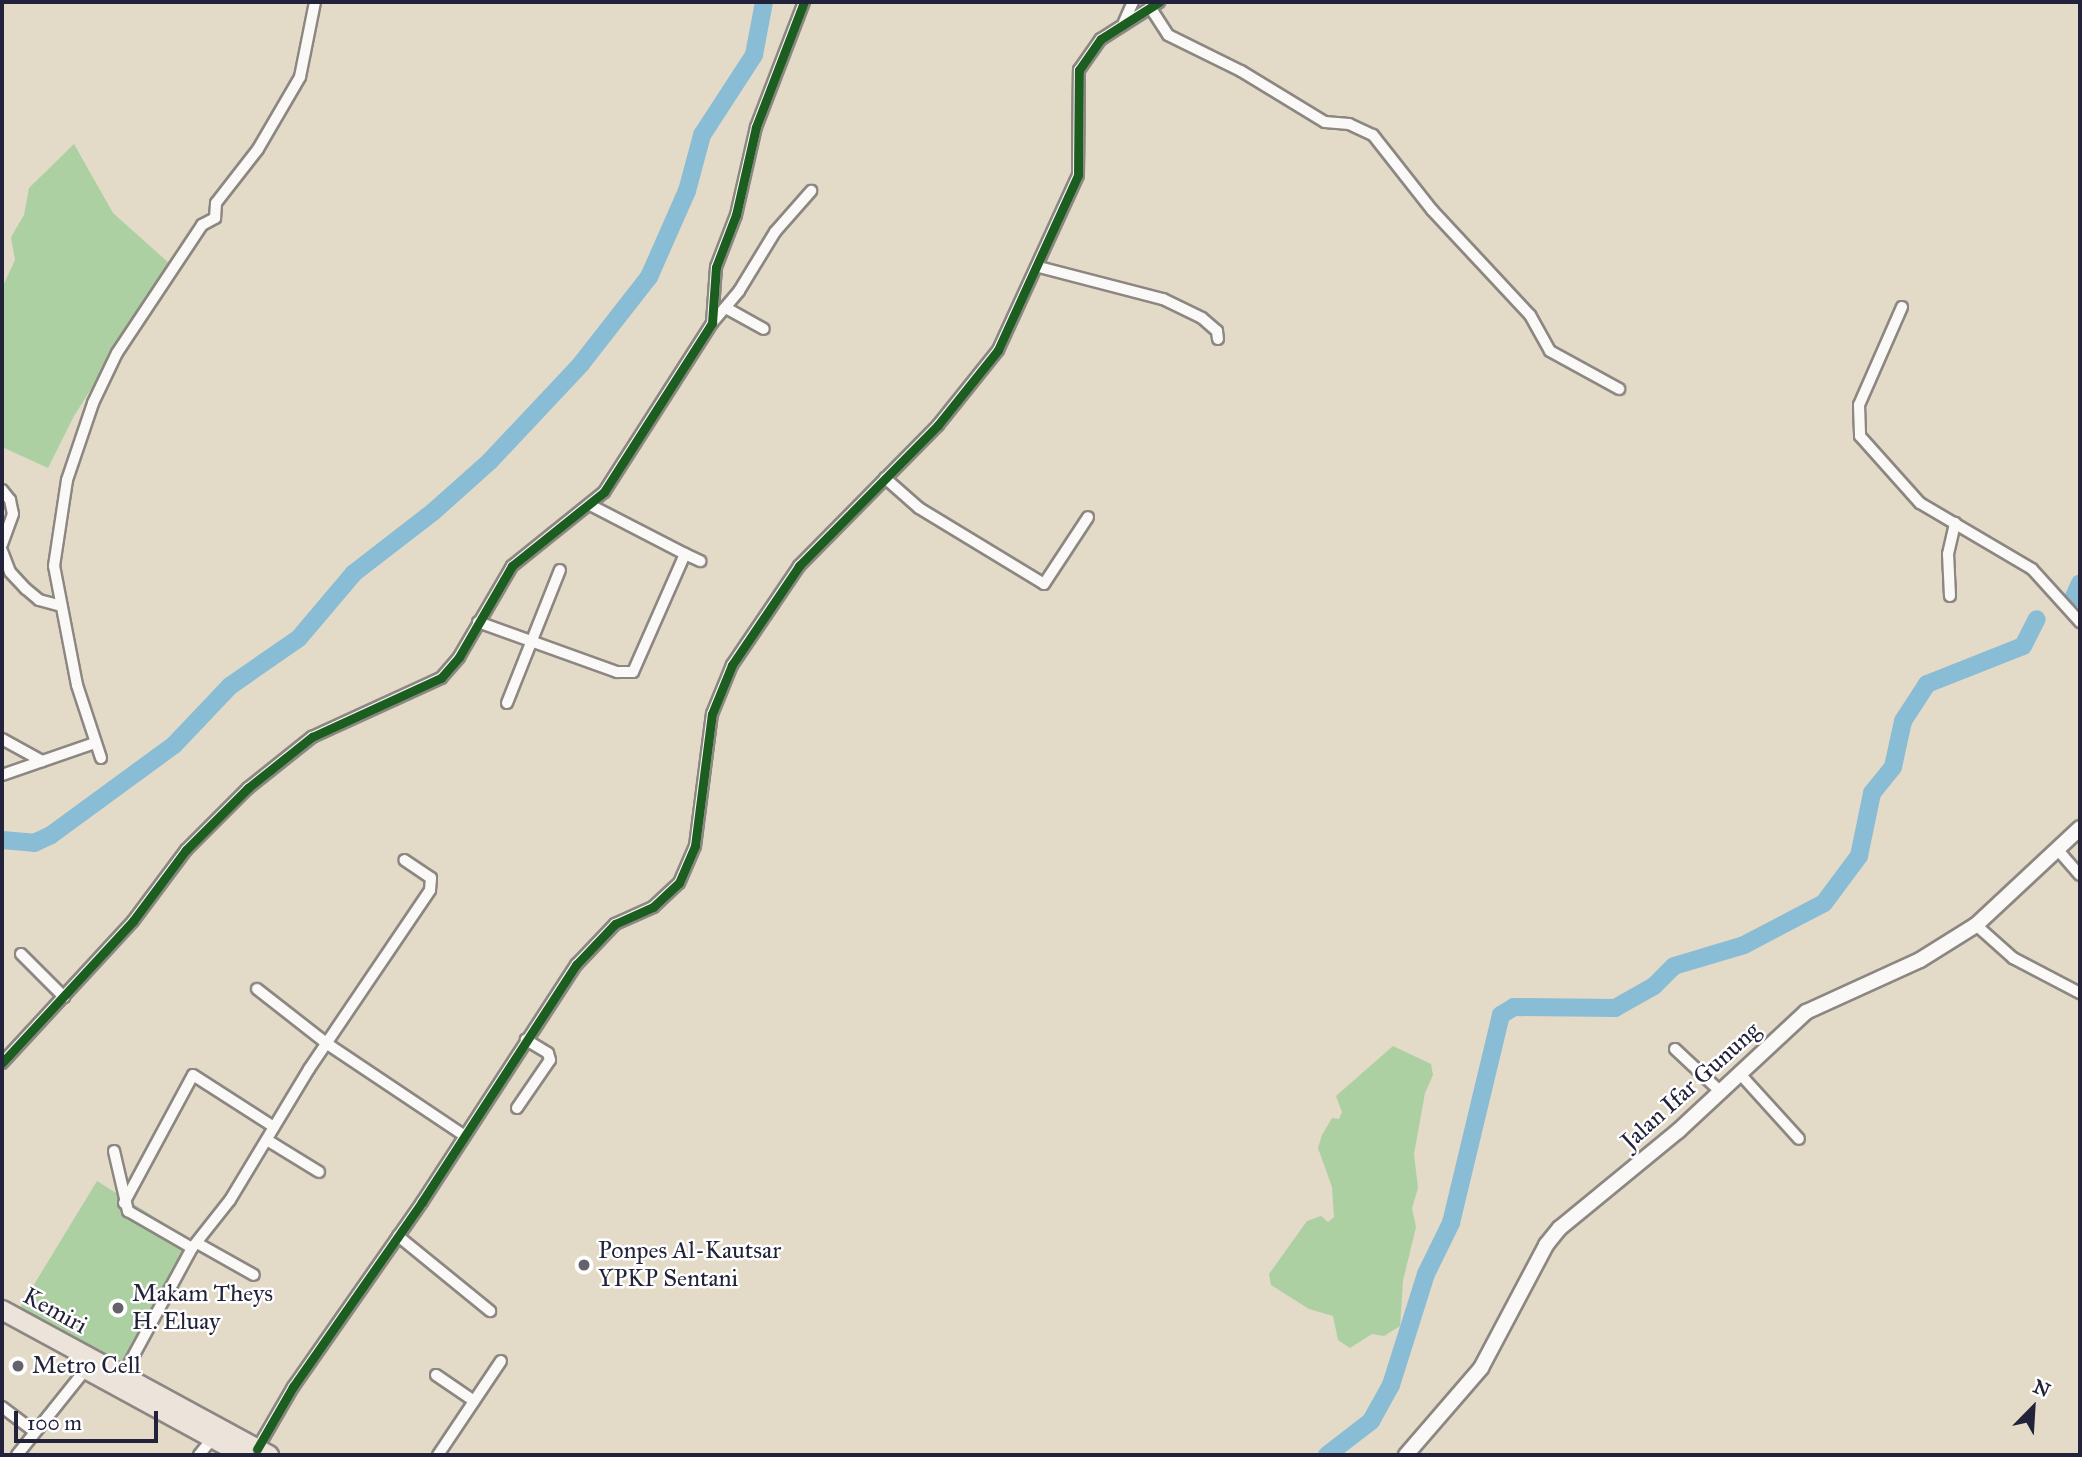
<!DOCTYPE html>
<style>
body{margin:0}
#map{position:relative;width:2082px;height:1457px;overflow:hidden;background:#e3dac7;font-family:"IM FELL Great Primer",serif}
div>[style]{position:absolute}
.green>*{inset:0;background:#add0a2}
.river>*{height:18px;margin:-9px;padding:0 9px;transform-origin:9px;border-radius:9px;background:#89bcd5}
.roads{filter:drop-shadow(2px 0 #8c8782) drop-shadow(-2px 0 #8c8782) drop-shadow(0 2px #8c8782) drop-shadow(0 -2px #8c8782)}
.minor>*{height:10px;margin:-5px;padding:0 5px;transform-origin:5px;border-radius:5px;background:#fbf9f7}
.tertiary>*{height:14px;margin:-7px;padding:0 7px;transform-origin:7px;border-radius:7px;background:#fbf9f7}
.trunk>*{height:18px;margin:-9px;padding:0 9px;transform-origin:9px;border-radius:9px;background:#ece3db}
.cycleway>*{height:9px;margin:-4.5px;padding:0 4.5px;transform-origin:4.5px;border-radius:4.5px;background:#1b5e20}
.dots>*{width:19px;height:19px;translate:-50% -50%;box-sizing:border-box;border:4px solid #fff;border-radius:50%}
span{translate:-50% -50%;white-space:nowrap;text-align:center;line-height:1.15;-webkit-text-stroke:5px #fff;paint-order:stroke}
.street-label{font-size:24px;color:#22223b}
.poi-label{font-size:24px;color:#22223b}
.left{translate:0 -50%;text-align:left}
.frame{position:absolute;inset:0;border:4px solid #22223b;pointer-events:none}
.north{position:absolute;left:1998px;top:1373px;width:70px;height:70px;-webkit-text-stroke:5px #fff;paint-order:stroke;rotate:24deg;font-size:19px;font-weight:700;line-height:28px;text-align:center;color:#22223b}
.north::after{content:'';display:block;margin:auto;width:24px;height:32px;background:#22223b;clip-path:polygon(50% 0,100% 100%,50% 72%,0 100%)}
.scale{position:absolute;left:14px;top:1411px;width:144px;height:32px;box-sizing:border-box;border:4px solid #22223b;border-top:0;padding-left:9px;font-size:21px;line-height:24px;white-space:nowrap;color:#22223b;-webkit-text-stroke:5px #fff;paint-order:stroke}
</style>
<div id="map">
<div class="green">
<div style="clip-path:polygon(74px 144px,113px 213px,170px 264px,74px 416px,48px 468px,2px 447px,2px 288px,15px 260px,11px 237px,24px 215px,29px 188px)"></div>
<div style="clip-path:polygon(1393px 1046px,1431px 1064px,1433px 1075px,1425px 1093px,1414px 1154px,1418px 1188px,1412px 1208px,1416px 1227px,1403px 1281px,1400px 1326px,1384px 1336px,1372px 1334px,1350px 1348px,1338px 1340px,1333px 1316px,1309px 1309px,1271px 1285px,1269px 1274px,1307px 1221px,1321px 1216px,1328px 1222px,1334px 1217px,1332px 1187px,1318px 1148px,1322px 1135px,1332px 1118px,1339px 1119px,1342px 1112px,1336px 1096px)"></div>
<div style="clip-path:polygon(97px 1181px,191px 1240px,126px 1364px,18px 1311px)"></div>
</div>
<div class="river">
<div style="left:2073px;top:599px;width:17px;rotate:-66deg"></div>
<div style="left:2px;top:840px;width:32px;rotate:5deg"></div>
<div style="left:34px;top:843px;width:19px;rotate:-25deg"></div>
<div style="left:51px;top:835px;width:152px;rotate:-36.2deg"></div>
<div style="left:174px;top:745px;width:81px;rotate:-46.5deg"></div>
<div style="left:230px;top:686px;width:84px;rotate:-34.8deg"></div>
<div style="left:299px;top:638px;width:85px;rotate:-49.8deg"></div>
<div style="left:354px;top:573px;width:100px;rotate:-37.7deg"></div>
<div style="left:433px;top:512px;width:76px;rotate:-41.8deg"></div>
<div style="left:490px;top:461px;width:133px;rotate:-46.8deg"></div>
<div style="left:581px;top:364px;width:110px;rotate:-52deg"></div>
<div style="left:649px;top:277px;width:94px;rotate:-66.2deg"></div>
<div style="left:687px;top:191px;width:58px;rotate:-75deg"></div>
<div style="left:702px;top:135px;width:95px;rotate:-57deg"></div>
<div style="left:754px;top:55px;width:54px;rotate:-79.3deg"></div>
<div style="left:1327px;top:1455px;width:56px;rotate:-37.7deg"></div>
<div style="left:1371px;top:1421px;width:41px;rotate:-60.9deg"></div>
<div style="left:1391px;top:1385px;width:116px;rotate:-72.5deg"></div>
<div style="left:1426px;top:1274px;width:57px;rotate:-63.9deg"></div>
<div style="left:1451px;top:1223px;width:214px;rotate:-76.5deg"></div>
<div style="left:1501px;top:1015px;width:15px;rotate:-32deg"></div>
<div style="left:1514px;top:1007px;width:101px;rotate:0.6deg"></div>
<div style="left:1615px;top:1008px;width:45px;rotate:-29.4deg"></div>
<div style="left:1654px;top:986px;width:28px;rotate:-45deg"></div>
<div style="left:1674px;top:966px;width:73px;rotate:-16.7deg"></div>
<div style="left:1744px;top:945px;width:90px;rotate:-27.7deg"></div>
<div style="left:1824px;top:903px;width:59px;rotate:-53.3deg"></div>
<div style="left:1859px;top:856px;width:64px;rotate:-78.3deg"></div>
<div style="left:1872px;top:793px;width:33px;rotate:-51deg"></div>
<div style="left:1893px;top:767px;width:47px;rotate:-77.7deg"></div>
<div style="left:1903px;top:721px;width:44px;rotate:-57deg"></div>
<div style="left:1927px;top:684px;width:103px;rotate:-21.6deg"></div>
<div style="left:2023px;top:646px;width:30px;rotate:-63deg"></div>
</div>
<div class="roads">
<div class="minor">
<div style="left:1150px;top:7px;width:33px;rotate:57deg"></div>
<div style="left:1168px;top:35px;width:81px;rotate:26.3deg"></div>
<div style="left:1241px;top:71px;width:98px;rotate:31.3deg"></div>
<div style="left:1325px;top:122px;width:24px;rotate:5deg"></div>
<div style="left:1349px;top:124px;width:26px;rotate:25deg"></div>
<div style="left:1373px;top:135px;width:95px;rotate:51.8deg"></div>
<div style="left:1432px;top:210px;width:144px;rotate:47deg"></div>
<div style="left:1530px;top:315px;width:41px;rotate:60.9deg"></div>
<div style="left:1550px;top:351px;width:79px;rotate:28.8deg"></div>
<div style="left:1124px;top:22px;width:22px;rotate:-66deg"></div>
<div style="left:1039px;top:267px;width:128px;rotate:14.5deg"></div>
<div style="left:1163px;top:299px;width:43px;rotate:26deg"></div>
<div style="left:1202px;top:318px;width:20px;rotate:41deg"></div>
<div style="left:1217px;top:331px;width:8px;rotate:83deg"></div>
<div style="left:1902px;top:307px;width:107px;rotate:113.7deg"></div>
<div style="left:1859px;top:405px;width:31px;rotate:88deg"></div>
<div style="left:1860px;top:436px;width:90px;rotate:48.2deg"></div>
<div style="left:1920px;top:503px;width:130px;rotate:30.5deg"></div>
<div style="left:2032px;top:569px;width:72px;rotate:47.8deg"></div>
<div style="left:726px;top:308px;width:43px;rotate:28.9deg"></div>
<div style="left:712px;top:323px;width:42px;rotate:-49.8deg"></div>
<div style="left:739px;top:291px;width:69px;rotate:-58.6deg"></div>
<div style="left:775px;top:232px;width:55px;rotate:-48.7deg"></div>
<div style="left:885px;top:478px;width:45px;rotate:41.4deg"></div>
<div style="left:919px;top:508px;width:146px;rotate:31.3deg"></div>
<div style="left:1044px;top:584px;width:80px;rotate:-56.7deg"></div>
<div style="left:2px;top:490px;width:13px;rotate:51deg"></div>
<div style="left:10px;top:500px;width:14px;rotate:78deg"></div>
<div style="left:13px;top:514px;width:32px;rotate:110deg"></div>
<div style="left:2px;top:551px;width:22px;rotate:69deg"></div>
<div style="left:10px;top:572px;width:23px;rotate:47deg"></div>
<div style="left:26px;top:589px;width:17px;rotate:40deg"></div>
<div style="left:39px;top:600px;width:23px;rotate:15deg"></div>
<div style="left:685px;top:554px;width:17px;rotate:25deg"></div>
<div style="left:1950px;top:596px;width:42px;rotate:-92.7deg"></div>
<div style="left:1948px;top:554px;width:32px;rotate:-77deg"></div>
<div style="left:478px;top:622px;width:148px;rotate:19.8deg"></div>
<div style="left:617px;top:672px;width:16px"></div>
<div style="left:633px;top:672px;width:129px;rotate:-66.2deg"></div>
<div style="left:685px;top:554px;width:107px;rotate:-152.7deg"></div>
<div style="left:507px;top:703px;width:143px;rotate:-68.3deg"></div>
<div style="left:2px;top:739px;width:46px;rotate:28.8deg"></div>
<div style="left:101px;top:758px;width:77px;rotate:-108.2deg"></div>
<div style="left:77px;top:685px;width:121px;rotate:-100.9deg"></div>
<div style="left:54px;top:566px;width:87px;rotate:-81.4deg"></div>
<div style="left:67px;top:480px;width:81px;rotate:-71.3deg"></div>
<div style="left:93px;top:403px;width:55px;rotate:-64.4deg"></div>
<div style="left:117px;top:353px;width:154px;rotate:-56.4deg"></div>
<div style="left:202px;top:225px;width:15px;rotate:-28deg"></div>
<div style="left:215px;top:218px;width:15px;rotate:-86deg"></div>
<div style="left:216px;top:203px;width:68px;rotate:-52.1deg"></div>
<div style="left:258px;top:149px;width:83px;rotate:-59.7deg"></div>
<div style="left:300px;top:77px;width:76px;rotate:-78.7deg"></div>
<div style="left:2px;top:775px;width:98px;rotate:-19deg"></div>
<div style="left:2058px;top:850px;width:33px;rotate:49deg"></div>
<div style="left:1976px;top:925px;width:50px;rotate:41.7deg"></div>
<div style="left:2013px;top:958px;width:76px;rotate:27.6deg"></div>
<div style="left:21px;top:954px;width:61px;rotate:45deg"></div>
<div style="left:257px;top:989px;width:88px;rotate:38deg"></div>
<div style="left:326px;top:1043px;width:167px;rotate:33.8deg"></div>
<div style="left:1675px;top:1049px;width:64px;rotate:43.1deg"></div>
<div style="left:2px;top:1063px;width:193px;rotate:-47.3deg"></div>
<div style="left:133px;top:921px;width:89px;rotate:-53.3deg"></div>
<div style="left:186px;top:850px;width:88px;rotate:-45deg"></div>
<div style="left:248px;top:788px;width:82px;rotate:-38.6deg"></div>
<div style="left:312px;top:737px;width:142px;rotate:-24.6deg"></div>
<div style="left:441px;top:678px;width:28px;rotate:-49deg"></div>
<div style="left:459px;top:657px;width:105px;rotate:-59.8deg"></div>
<div style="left:512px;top:566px;width:118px;rotate:-38.8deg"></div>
<div style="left:604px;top:492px;width:201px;rotate:-57.4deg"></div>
<div style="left:712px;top:323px;width:56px;rotate:-85.9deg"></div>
<div style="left:716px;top:267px;width:56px;rotate:-69deg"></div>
<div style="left:736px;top:215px;width:90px;rotate:-77.2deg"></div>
<div style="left:756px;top:127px;width:134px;rotate:-69deg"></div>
<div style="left:1741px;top:1075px;width:86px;rotate:47.8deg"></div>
<div style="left:517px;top:1108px;width:58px;rotate:-55.5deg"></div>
<div style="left:550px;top:1060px;width:7px;rotate:-106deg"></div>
<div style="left:548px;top:1053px;width:26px;rotate:-149deg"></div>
<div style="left:267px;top:1140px;width:61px;rotate:31.6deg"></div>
<div style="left:114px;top:1151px;width:62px;rotate:76.9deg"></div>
<div style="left:128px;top:1211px;width:74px;rotate:30deg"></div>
<div style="left:124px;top:1203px;width:145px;rotate:-61.7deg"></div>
<div style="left:193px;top:1075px;width:96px;rotate:32.7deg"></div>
<div style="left:398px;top:1236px;width:119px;rotate:39.2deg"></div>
<div style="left:197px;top:1243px;width:65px;rotate:29.3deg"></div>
<div style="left:123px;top:1375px;width:145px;rotate:-61.5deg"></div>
<div style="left:192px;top:1248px;width:61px;rotate:-51.6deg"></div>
<div style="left:230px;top:1200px;width:153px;rotate:-58.9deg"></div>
<div style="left:309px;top:1069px;width:216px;rotate:-55.9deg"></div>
<div style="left:430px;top:890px;width:12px;rotate:-85deg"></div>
<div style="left:431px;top:878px;width:32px;rotate:-146deg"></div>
<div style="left:436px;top:1375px;width:46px;rotate:34.4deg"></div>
<div style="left:2px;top:1407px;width:41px;rotate:37.1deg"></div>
<div style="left:257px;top:1449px;width:72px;rotate:-59.9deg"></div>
<div style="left:293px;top:1387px;width:226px;rotate:-55.1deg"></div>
<div style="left:422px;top:1202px;width:283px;rotate:-57deg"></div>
<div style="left:576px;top:965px;width:57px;rotate:-46.4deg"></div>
<div style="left:615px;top:924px;width:42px;rotate:-24.1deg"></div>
<div style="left:653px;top:907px;width:35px;rotate:-43deg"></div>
<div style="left:679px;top:883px;width:40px;rotate:-66.6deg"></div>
<div style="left:695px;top:846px;width:133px;rotate:-82.7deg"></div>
<div style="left:712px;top:714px;width:53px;rotate:-67.8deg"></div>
<div style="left:732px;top:665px;width:120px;rotate:-55.9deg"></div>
<div style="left:799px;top:566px;width:198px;rotate:-45.4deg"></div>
<div style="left:938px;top:425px;width:96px;rotate:-51.3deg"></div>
<div style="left:998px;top:350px;width:192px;rotate:-65.4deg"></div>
<div style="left:1078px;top:175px;width:105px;rotate:-89.5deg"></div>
<div style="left:1079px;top:70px;width:38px;rotate:-55deg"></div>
<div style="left:1101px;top:39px;width:69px;rotate:-32.5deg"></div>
<div style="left:17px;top:1455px;width:115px;rotate:-51.3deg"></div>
<div style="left:199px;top:1455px;width:26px;rotate:-51deg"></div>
<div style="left:438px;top:1455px;width:113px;rotate:-56.2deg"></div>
</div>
<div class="tertiary">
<div style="left:1406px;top:1455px;width:115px;rotate:-49.2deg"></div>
<div style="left:1481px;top:1368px;width:139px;rotate:-62.1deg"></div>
<div style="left:1546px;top:1245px;width:22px;rotate:-51deg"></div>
<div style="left:1560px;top:1228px;width:153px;rotate:-39.4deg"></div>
<div style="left:1678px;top:1131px;width:175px;rotate:-42.9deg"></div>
<div style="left:1806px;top:1012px;width:125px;rotate:-24.5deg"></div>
<div style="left:1920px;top:960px;width:66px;rotate:-32deg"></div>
<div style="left:1976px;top:925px;width:142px;rotate:-43deg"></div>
</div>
<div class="trunk">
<div style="left:2px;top:1310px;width:304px;rotate:28.5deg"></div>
<div style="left:80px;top:1366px;width:186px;rotate:28.6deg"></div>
</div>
</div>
<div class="cycleway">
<div style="left:2px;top:1063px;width:193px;rotate:-47.3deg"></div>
<div style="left:133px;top:921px;width:89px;rotate:-53.3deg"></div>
<div style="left:186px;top:850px;width:88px;rotate:-45deg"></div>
<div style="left:248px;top:788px;width:82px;rotate:-38.6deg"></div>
<div style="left:312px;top:737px;width:142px;rotate:-24.6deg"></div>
<div style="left:441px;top:678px;width:28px;rotate:-49deg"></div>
<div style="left:459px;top:657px;width:105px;rotate:-59.8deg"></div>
<div style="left:512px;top:566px;width:118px;rotate:-38.8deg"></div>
<div style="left:604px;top:492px;width:201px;rotate:-57.4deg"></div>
<div style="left:712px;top:323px;width:56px;rotate:-85.9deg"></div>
<div style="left:716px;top:267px;width:56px;rotate:-69deg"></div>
<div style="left:736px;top:215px;width:90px;rotate:-77.2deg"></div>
<div style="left:756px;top:127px;width:134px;rotate:-69deg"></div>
<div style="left:257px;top:1449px;width:72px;rotate:-59.9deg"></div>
<div style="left:293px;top:1387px;width:226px;rotate:-55.1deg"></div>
<div style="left:422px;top:1202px;width:283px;rotate:-57deg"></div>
<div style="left:576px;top:965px;width:57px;rotate:-46.4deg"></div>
<div style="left:615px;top:924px;width:42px;rotate:-24.1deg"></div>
<div style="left:653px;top:907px;width:35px;rotate:-43deg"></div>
<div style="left:679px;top:883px;width:40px;rotate:-66.6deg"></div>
<div style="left:695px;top:846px;width:133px;rotate:-82.7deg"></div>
<div style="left:712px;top:714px;width:53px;rotate:-67.8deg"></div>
<div style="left:732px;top:665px;width:120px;rotate:-55.9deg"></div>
<div style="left:799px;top:566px;width:198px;rotate:-45.4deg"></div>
<div style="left:938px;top:425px;width:96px;rotate:-51.3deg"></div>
<div style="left:998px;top:350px;width:192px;rotate:-65.4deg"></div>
<div style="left:1078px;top:175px;width:105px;rotate:-89.5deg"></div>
<div style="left:1079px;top:70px;width:38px;rotate:-55deg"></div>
<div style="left:1101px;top:39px;width:69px;rotate:-32.5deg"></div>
</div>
<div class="dots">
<div style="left:584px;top:1265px;background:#66626c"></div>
<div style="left:118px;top:1308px;background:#66626c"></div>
<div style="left:18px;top:1366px;background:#66626c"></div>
</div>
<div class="street-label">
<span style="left:1691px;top:1086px;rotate:-42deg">Jalan Ifar Gunung</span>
<span style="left:55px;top:1311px;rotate:29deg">Kemiri</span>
</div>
<div class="poi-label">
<span class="left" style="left:598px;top:1265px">Ponpes Al-Kautsar<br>YPKP Sentani</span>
<span class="left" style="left:132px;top:1308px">Makam Theys<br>H. Eluay</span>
<span class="left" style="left:32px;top:1366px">Metro Cell</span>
</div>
<div class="frame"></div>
<div class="north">N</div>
<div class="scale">100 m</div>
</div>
